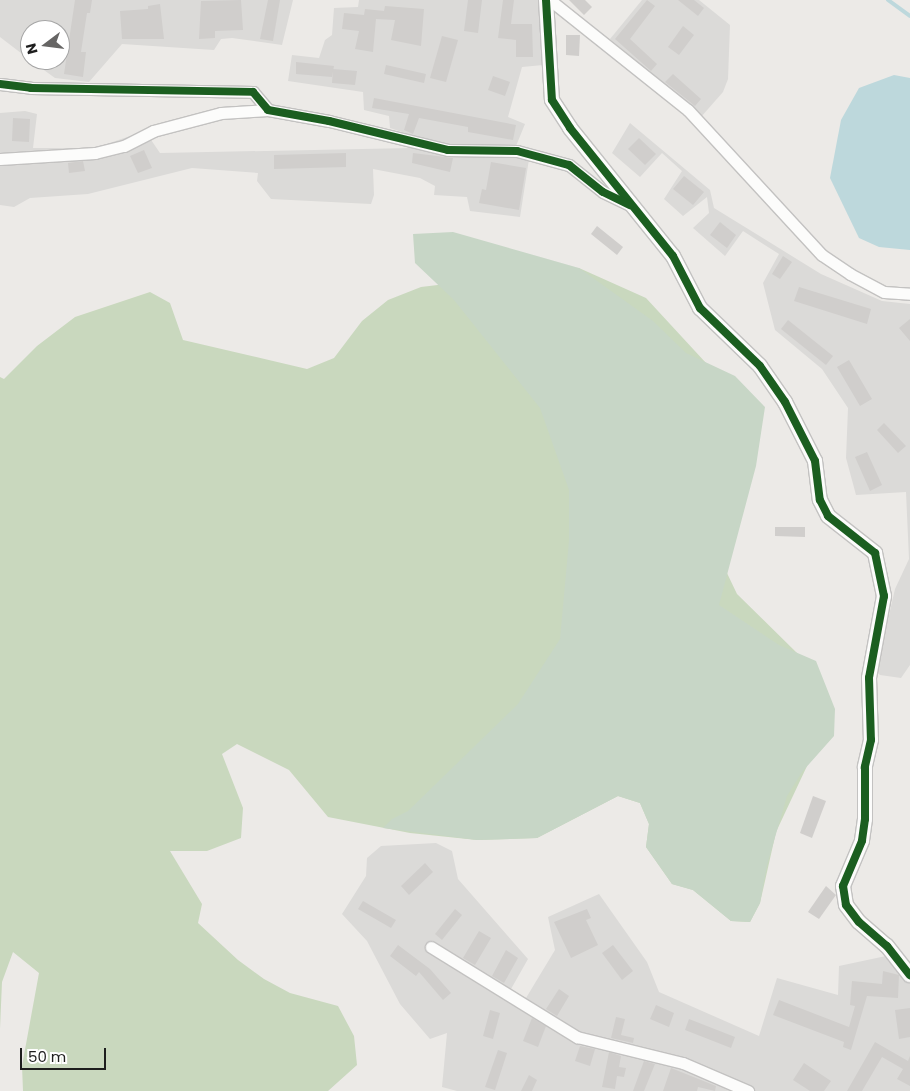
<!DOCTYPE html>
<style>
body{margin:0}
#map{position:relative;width:910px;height:1091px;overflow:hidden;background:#eceae7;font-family:Poppins,sans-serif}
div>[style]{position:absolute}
.residential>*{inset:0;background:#dbdad8}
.forest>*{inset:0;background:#c9d8be}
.cemetery>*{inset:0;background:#c7d6c6}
.water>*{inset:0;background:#bdd8dc}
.stream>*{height:4px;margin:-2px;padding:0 2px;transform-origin:2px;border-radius:2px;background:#bdd8dc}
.building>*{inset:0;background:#d0cecc}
.roads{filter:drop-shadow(1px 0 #c3c2c1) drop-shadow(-1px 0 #c3c2c1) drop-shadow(0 1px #c3c2c1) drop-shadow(0 -1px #c3c2c1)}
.minor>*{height:11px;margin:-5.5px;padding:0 5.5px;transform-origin:5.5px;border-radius:5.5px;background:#fcfcfb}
.tertiary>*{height:14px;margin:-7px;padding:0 7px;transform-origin:7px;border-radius:7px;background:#fcfcfb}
.cycleway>*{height:8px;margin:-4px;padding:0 4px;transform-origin:4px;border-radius:4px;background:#1b5e20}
span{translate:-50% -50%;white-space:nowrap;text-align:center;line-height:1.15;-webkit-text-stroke:4.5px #fff;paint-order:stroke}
.north{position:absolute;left:20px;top:20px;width:50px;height:50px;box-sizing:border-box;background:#fff;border:1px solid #a5a5a5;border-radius:50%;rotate:255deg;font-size:14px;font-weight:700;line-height:20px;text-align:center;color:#1e1e1e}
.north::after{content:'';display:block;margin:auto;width:18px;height:22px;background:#666564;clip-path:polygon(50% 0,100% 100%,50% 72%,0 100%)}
.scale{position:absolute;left:20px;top:1048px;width:86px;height:22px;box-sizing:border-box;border:2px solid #1e1e1e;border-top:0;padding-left:6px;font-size:15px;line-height:18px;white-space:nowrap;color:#1e1e1e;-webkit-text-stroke:4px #fff;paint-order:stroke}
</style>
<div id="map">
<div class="residential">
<div style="clip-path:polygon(0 0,293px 0,282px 45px,232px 38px,221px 39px,214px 50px,122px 44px,89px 82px,55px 78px,30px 60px,60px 60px,60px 30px,30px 30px,30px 60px,0 37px)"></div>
<div style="clip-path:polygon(359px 0,539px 0,545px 60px,543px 65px,522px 67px,508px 117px,525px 124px,516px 146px,446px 145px,414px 136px,390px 128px,389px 116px,364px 110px,363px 92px,288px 81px,292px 55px,319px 58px,325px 40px,332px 35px,334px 8px,358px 7px)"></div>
<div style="clip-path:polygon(642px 0,699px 0,730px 25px,728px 79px,723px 92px,701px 117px,610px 39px)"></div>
<div style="clip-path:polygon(25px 111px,37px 114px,33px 148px,95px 148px,145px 131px,160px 153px,411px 148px,529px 159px,520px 217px,470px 211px,467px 197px,434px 195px,435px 186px,420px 178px,373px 169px,374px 195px,371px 204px,271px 199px,257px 181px,258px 173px,192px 168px,88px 194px,30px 198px,14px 207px,0 205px,0 113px)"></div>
<div style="clip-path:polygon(630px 123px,710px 190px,714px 208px,821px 274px,882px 301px,910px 304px,910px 665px,901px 678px,880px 675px,876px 672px,895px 589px,909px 559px,906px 492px,856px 495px,846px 458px,848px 408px,822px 369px,775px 330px,763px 283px,779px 254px,743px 231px,725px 256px,693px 228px,709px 213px,707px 197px,683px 216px,664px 199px,682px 171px,662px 153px,640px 177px,612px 153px)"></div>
<div style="clip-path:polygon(436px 843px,452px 851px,458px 879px,528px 959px,511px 989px,526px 998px,555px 950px,548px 917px,599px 894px,647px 962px,659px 992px,759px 1036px,777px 978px,838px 995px,839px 966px,886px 956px,898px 966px,910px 984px,910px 1091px,457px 1091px,442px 1087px,447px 1033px,430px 1039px,400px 1004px,367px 941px,342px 914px,366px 876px,367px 858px,381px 846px)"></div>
</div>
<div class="forest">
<div style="clip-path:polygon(579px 268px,646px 298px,706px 363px,741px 513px,726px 571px,737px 594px,798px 654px,807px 766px,776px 832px,760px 903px,750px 922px,731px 921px,693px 890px,672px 884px,646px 847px,649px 824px,640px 803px,618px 796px,537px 838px,477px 840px,410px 833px,328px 817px,289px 770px,237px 744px,222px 754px,243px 808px,241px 838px,207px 851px,170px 851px,202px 904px,198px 923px,238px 960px,264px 979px,290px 993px,338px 1006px,354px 1036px,357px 1065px,328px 1091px,23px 1091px,22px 1066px,39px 973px,13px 952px,2px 982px,0 1029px,0 377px,4px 379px,37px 346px,75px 317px,150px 292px,170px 303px,183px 340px,307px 369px,334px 358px,362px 321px,388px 300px,421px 287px)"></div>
</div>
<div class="cemetery">
<div style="clip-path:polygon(453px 232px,579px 268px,653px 321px,686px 353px,735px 376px,765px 407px,756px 466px,719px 605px,779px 645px,816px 661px,835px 709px,834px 736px,802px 772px,787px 796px,767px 865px,760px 903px,750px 922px,731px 921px,693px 890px,672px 884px,646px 847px,649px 824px,640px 803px,618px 796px,537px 838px,477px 840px,383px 828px,392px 819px,408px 811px,518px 704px,560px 639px,569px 540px,569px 490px,540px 408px,454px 300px,415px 263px,413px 234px)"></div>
</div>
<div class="water">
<div style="clip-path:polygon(894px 75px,910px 78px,910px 250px,879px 247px,859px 238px,830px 178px,841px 120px,859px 88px)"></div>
</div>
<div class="stream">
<div style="left:888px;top:0;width:27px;rotate:36deg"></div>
</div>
<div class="building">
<div style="clip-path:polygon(75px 0,92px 0,90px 13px,87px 13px,81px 52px,86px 52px,83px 77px,64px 74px)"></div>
<div style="clip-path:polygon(241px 0,243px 30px,215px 31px,215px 38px,199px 39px,201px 1px)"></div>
<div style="clip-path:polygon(268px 0,280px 0,273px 41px,260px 39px)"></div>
<div style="clip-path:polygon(468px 0,482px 0,478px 33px,464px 31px)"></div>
<div style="clip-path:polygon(503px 0,514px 0,511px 24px,532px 24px,533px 57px,516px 57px,516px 40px,498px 38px)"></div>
<div style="clip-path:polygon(569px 0,585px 0,592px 7px,584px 15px)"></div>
<div style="clip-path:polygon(647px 0,655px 6px,630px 39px,657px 64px,651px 71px,615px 39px)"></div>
<div style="clip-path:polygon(678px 0,694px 0,704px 8px,698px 16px)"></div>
<div style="clip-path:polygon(160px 4px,164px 39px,122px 39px,120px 11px,148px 9px,148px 6px)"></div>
<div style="clip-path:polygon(385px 6px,424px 9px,421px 46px,391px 40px,395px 20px,376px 19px,373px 52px,355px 49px,359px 31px,342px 29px,344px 13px,364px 15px,365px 9px,384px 11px)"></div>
<div style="clip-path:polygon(683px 26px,694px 35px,679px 55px,668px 47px)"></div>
<div style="clip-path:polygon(566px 35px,580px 35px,579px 56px,566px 55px)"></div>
<div style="clip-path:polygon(442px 36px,458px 40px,446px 82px,430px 78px)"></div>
<div style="clip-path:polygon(296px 62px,334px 66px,332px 77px,296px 74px)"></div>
<div style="clip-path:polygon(386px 65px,426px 74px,424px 83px,384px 74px)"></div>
<div style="clip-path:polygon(333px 69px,357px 71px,355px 85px,332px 83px)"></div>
<div style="clip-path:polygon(673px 74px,701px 99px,695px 106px,665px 82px)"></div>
<div style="clip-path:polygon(493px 76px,510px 82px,505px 96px,488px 90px)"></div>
<div style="clip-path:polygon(374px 98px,516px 125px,513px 140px,468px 132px,468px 127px,419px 118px,413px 134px,404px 130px,409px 114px,372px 108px)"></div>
<div style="clip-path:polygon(13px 118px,30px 119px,29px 142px,12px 141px)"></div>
<div style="clip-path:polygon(639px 138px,656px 154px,645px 165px,628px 149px)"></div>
<div style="clip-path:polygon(144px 150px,152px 168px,138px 173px,130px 156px)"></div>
<div style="clip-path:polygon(346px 153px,346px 167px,274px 169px,274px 155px)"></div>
<div style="clip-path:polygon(413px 153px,453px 158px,450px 172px,412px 163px)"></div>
<div style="clip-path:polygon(83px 161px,85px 171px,69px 173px,68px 163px)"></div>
<div style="clip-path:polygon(491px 162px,526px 168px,519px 210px,479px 203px,482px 189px,486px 190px)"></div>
<div style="clip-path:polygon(684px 176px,704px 192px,693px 205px,673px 189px)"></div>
<div style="clip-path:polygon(720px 222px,736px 235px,727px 248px,710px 235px)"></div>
<div style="clip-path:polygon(597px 226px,623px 247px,617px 255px,591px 234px)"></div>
<div style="clip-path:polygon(783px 256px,792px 262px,780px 279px,772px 274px)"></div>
<div style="clip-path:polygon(799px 287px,871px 309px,867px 324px,794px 301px)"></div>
<div style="clip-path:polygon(910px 319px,910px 341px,899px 328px)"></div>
<div style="clip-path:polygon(788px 320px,833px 356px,826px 365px,781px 329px)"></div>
<div style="clip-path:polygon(849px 360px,872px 399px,860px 406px,837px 367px)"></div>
<div style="clip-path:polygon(884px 423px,906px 446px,898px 453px,877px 430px)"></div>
<div style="clip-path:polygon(867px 452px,882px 485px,870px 491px,855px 457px)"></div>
<div style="clip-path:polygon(775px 527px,805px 527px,805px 537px,775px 536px)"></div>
<div style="clip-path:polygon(813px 796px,826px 801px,812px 838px,800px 833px)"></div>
<div style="clip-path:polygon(425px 863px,433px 872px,409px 895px,401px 886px)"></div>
<div style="clip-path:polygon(826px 886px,836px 895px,819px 919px,808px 912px)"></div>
<div style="clip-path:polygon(363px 901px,396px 920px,391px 928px,358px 909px)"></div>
<div style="clip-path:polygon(455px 909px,462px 915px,442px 940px,435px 934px)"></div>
<div style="clip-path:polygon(587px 909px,591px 918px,586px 920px,598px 945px,571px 958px,554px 922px)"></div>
<div style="clip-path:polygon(479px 931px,491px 938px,475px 965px,463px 958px)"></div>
<div style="clip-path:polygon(398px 945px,430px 969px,451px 993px,443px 1000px,419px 972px,416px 976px,390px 956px)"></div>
<div style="clip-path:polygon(613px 945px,633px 971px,622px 980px,602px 953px)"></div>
<div style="clip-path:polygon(506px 950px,518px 958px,504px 983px,492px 976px)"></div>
<div style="clip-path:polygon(883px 971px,899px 975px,898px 998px,867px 996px,851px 1050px,843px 1047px,844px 1042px,773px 1015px,779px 1000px,849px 1027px,855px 1006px,850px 1005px,852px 981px,882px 984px)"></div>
<div style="clip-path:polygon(559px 989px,569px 996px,557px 1016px,546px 1009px)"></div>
<div style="clip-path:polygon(656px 1005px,674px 1013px,669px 1027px,650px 1019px)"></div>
<div style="clip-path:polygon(910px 1008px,910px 1037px,899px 1039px,895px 1010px)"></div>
<div style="clip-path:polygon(490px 1010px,500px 1013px,493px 1039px,483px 1036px)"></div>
<div style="clip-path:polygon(616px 1017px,625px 1019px,621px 1035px,634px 1038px,633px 1043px,611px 1038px)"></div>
<div style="clip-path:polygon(532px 1018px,546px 1026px,538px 1047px,523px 1041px)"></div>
<div style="clip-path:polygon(689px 1019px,735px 1037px,731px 1048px,685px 1030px)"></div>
<div style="clip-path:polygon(875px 1042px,908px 1061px,910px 1056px,910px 1086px,897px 1079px,903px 1069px,882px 1057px,862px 1091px,847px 1091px)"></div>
<div style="clip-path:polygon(580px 1046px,595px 1049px,590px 1066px,575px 1061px)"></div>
<div style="clip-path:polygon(498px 1050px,507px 1053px,495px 1090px,485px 1087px)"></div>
<div style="clip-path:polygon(609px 1052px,621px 1056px,619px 1067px,626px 1068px,624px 1077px,617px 1076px,615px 1089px,602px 1087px)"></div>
<div style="clip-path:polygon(644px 1061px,655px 1064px,644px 1091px,633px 1091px)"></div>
<div style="clip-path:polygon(804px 1063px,831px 1081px,824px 1091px,810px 1091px,793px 1080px)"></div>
<div style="clip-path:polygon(671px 1068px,716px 1086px,715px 1091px,698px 1087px,697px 1091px,663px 1091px)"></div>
<div style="clip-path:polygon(529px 1075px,537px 1080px,532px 1091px,521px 1091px)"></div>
</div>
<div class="roads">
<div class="minor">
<div style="left:550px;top:0;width:176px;rotate:38.6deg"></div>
<div style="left:688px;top:110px;width:197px;rotate:47.3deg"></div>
<div style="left:822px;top:255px;width:34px;rotate:34deg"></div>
<div style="left:850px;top:274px;width:38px;rotate:28deg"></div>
<div style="left:884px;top:292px;width:26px;rotate:4deg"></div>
<div style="left:0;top:84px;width:31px;rotate:7deg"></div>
<div style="left:31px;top:88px;width:222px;rotate:1deg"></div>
<div style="left:253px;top:92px;width:23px;rotate:50deg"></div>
<div style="left:268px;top:110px;width:62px;rotate:10.2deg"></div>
<div style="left:329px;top:121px;width:122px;rotate:13.7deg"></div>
<div style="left:448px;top:150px;width:69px;rotate:0.8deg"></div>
<div style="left:517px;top:151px;width:54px;rotate:15.1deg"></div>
<div style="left:569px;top:165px;width:43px;rotate:38.5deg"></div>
<div style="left:603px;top:192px;width:30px;rotate:26deg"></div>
<div style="left:0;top:159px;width:95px;rotate:-3.6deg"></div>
<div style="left:95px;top:153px;width:30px;rotate:-14deg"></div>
<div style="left:124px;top:146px;width:33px;rotate:-27deg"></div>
<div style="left:153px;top:131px;width:70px;rotate:-14.8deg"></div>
<div style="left:221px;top:113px;width:47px;rotate:-3.7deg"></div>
<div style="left:431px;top:947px;width:172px;rotate:31.7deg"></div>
<div style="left:577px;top:1037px;width:109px;rotate:13.8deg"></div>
<div style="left:683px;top:1063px;width:71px;rotate:23.3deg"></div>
</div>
<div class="tertiary">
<div style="left:546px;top:0;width:100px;rotate:86.6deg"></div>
<div style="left:552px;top:100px;width:33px;rotate:57deg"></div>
<div style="left:570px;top:128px;width:164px;rotate:51.2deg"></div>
<div style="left:673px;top:256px;width:59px;rotate:62.6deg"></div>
<div style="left:700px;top:308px;width:83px;rotate:44deg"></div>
<div style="left:760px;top:366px;width:44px;rotate:55.2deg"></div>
<div style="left:785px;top:402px;width:66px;rotate:63deg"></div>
<div style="left:815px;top:461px;width:39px;rotate:83deg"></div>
<div style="left:820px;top:500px;width:18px;rotate:63deg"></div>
<div style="left:828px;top:516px;width:60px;rotate:38.2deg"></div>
<div style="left:875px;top:553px;width:44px;rotate:78.2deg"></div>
<div style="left:884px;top:596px;width:83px;rotate:100.4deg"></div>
<div style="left:869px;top:678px;width:62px;rotate:88.2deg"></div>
<div style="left:871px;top:740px;width:28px;rotate:103deg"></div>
<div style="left:865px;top:767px;width:52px;rotate:90deg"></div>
<div style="left:865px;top:819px;width:22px;rotate:98deg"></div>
<div style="left:862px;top:841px;width:49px;rotate:112.9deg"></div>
<div style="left:843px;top:886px;width:19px;rotate:81deg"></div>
<div style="left:846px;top:905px;width:21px;rotate:53deg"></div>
<div style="left:859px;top:922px;width:37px;rotate:41deg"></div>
<div style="left:887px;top:946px;width:37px;rotate:52deg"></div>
</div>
</div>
<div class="cycleway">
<div style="left:546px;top:0;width:100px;rotate:86.6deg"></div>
<div style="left:552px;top:100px;width:33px;rotate:57deg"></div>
<div style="left:570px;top:128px;width:164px;rotate:51.2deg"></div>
<div style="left:673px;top:256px;width:59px;rotate:62.6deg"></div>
<div style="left:700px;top:308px;width:83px;rotate:44deg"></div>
<div style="left:760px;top:366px;width:44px;rotate:55.2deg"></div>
<div style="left:785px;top:402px;width:66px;rotate:63deg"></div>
<div style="left:815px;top:461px;width:39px;rotate:83deg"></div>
<div style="left:820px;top:500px;width:18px;rotate:63deg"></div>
<div style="left:828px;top:516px;width:60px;rotate:38.2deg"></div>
<div style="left:875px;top:553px;width:44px;rotate:78.2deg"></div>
<div style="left:884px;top:596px;width:83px;rotate:100.4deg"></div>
<div style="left:869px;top:678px;width:62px;rotate:88.2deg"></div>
<div style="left:871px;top:740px;width:28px;rotate:103deg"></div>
<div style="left:865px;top:767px;width:52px;rotate:90deg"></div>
<div style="left:865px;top:819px;width:22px;rotate:98deg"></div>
<div style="left:862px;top:841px;width:49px;rotate:112.9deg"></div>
<div style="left:843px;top:886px;width:19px;rotate:81deg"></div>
<div style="left:846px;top:905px;width:21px;rotate:53deg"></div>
<div style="left:859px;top:922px;width:37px;rotate:41deg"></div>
<div style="left:887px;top:946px;width:37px;rotate:52deg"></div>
<div style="left:0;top:84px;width:31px;rotate:7deg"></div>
<div style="left:31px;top:88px;width:222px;rotate:1deg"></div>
<div style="left:253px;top:92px;width:23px;rotate:50deg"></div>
<div style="left:268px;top:110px;width:62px;rotate:10.2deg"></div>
<div style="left:329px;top:121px;width:122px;rotate:13.7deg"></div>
<div style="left:448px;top:150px;width:69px;rotate:0.8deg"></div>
<div style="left:517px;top:151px;width:54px;rotate:15.1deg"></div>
<div style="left:569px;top:165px;width:43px;rotate:38.5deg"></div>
<div style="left:603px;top:192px;width:30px;rotate:26deg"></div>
</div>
<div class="north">N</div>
<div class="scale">50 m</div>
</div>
